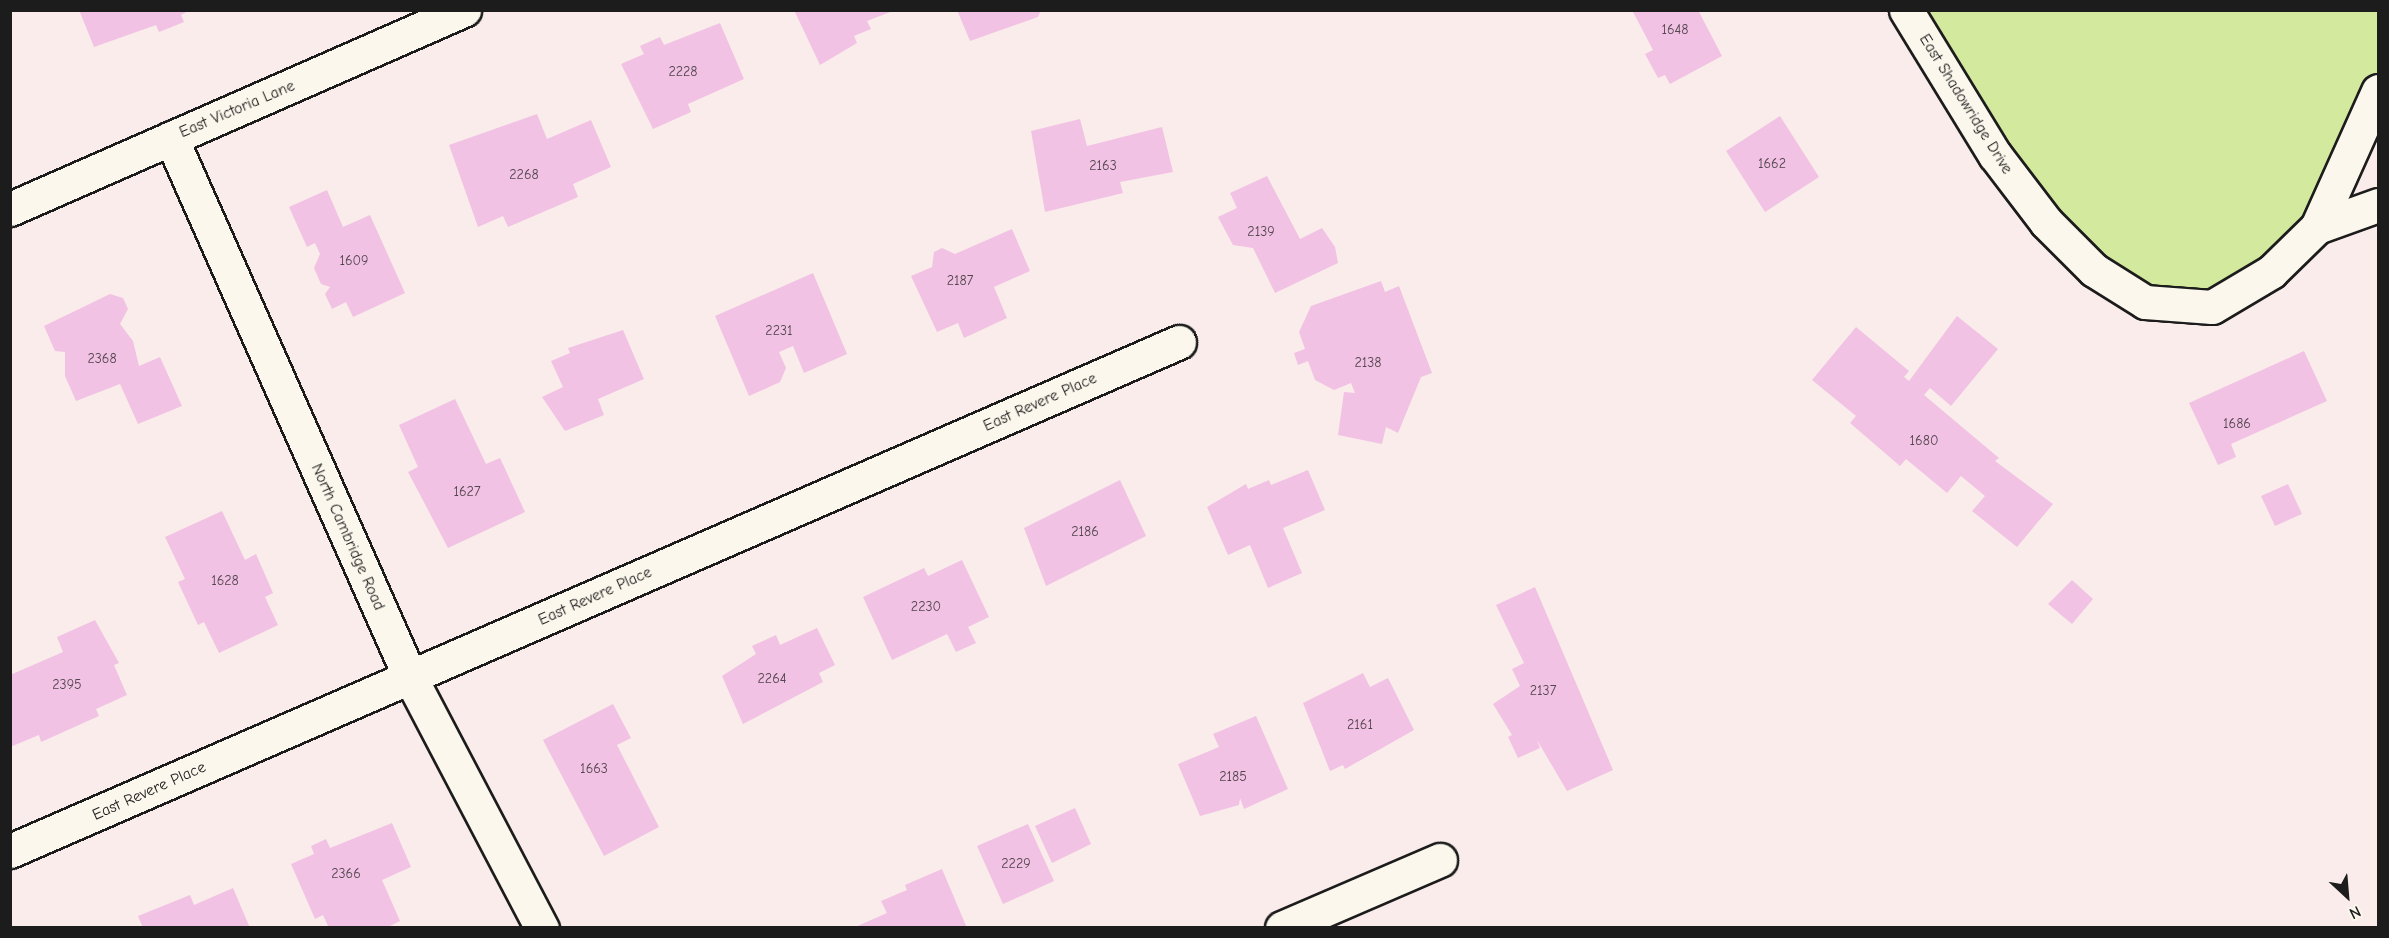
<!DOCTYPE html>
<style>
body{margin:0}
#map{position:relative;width:2389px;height:938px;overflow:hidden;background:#f9ecea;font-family:"Comic Neue",sans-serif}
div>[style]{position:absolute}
.green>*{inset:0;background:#d2e99e}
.building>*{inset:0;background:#f2c2e4}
.roads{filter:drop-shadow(2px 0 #1c1c1c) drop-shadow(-2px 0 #1c1c1c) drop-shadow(0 2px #1c1c1c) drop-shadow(0 -2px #1c1c1c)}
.street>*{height:33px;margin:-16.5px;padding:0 16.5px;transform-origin:16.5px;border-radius:16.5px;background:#fbf7ec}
span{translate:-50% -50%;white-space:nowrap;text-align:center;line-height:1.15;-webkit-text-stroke:5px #fbf7ec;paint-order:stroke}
.number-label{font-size:14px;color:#52464e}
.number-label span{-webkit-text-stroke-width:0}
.street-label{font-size:16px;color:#1c1c1c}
.frame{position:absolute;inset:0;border:12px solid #1c1c1c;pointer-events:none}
.north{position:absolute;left:2317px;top:866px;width:60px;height:60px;-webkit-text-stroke:4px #fbf7ec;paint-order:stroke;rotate:154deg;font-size:16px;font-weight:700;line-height:24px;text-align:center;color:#1c1c1c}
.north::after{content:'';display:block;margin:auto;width:21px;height:27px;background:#1c1c1c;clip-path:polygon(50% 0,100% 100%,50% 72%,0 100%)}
</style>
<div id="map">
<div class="green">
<div style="clip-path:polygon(1906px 11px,2378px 11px,2378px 91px,2317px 227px,2212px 307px,2094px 270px)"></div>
</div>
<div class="building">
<div style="clip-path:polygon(79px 10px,190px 10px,181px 15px,184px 22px,159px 32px,156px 25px,94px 47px)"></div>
<div style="clip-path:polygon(794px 10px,893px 10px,893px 11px,867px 21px,871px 29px,854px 36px,857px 43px,820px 65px)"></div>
<div style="clip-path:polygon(957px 10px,1041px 10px,1038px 17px,970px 41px)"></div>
<div style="clip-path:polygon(1632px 10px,1698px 10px,1722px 56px,1670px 84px,1665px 75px,1658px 78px,1645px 54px,1653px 50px)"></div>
<div style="clip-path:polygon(720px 23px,744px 79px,688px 104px,691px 112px,653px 129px,621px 64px,644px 54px,640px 46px,660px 37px,664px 45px)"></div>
<div style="clip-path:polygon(537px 114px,547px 139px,591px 120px,611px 167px,573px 184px,578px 197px,508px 227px,503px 216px,478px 227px,449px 145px)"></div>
<div style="clip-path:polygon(1780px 116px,1819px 177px,1765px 212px,1726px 151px)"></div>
<div style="clip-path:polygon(1080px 119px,1087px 146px,1162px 127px,1173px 172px,1120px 182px,1123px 193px,1045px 212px,1031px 131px)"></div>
<div style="clip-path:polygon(1267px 176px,1300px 239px,1322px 228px,1335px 247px,1338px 263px,1275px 293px,1253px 248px,1233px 245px,1218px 217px,1237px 208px,1230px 193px)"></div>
<div style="clip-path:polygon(327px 190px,343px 227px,370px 215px,405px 293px,353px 317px,346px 302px,332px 309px,325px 294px,330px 287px,321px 284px,314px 268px,320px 254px,315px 243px,307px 247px,289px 207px)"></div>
<div style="clip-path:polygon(1012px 229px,1030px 271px,994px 287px,1007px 318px,964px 338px,958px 323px,937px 332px,911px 276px,932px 267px,934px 252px,942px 248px,955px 254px)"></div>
<div style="clip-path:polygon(813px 273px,847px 354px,804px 373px,793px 346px,779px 352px,786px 368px,780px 382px,749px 396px,715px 316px)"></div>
<div style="clip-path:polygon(1381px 281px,1385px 292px,1399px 286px,1432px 373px,1421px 377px,1398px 433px,1386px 427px,1382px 444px,1338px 435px,1344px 392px,1355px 393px,1351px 383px,1334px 390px,1315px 380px,1308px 361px,1298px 365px,1294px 353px,1305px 349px,1299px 332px,1311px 306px)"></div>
<div style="clip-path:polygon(110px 294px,123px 298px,128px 309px,120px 324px,133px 341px,139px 366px,160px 357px,182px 406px,138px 424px,120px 384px,76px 401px,65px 376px,65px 352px,55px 351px,44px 326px)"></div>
<div style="clip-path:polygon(1957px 316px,1998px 349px,1951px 406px,1930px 388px,1924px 395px,1999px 458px,1995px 461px,2053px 504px,2017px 547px,1972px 511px,1985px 496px,1961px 476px,1947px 493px,1906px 459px,1900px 466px,1850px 423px,1856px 416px,1812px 380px,1856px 327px,1909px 371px,1904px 377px,1909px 381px)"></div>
<div style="clip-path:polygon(623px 330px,644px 379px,598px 399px,604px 415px,565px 431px,542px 397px,563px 387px,551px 361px,570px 353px,568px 348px)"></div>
<div style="clip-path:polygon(2304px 351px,2327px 401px,2231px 444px,2236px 457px,2218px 465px,2189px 403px)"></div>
<div style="clip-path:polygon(455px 399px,486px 464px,500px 458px,525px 512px,448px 548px,408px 472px,418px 467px,399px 425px)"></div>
<div style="clip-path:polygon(1308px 470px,1325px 510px,1283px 528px,1302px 573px,1268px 588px,1250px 545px,1228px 555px,1207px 507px,1246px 484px,1248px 489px,1269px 480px,1271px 485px)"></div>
<div style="clip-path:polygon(1120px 480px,1146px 536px,1046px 586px,1024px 528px)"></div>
<div style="clip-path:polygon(2288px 484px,2302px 514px,2275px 526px,2261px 496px)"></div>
<div style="clip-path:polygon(222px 511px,245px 560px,256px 554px,273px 593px,265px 597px,278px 625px,219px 653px,204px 622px,198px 625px,178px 582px,185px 579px,165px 537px)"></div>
<div style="clip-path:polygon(962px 560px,989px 617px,968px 627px,976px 643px,956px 652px,947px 634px,892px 660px,863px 597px,924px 568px,928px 576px)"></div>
<div style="clip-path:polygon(2072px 580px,2093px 599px,2072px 624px,2048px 604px)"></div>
<div style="clip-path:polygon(1535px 587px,1613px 770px,1567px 791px,1537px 740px,1540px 748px,1518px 758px,1508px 737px,1512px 735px,1493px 704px,1520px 686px,1512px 669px,1524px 663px,1496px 605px)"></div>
<div style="clip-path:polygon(95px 620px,119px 663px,114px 665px,127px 695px,96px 709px,99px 716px,41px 742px,39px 735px,10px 747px,10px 675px,63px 652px,57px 637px)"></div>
<div style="clip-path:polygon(817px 628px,835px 665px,819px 673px,823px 682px,743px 724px,722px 676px,756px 654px,752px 646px,776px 635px,780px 645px)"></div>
<div style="clip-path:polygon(1363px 673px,1370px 687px,1388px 678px,1414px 730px,1345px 769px,1343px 765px,1330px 771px,1303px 703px)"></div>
<div style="clip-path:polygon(613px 704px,631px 738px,617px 745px,659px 827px,604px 856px,543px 740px)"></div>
<div style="clip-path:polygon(1256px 716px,1288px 789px,1244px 809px,1240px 798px,1239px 805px,1200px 816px,1178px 764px,1219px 747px,1213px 734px)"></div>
<div style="clip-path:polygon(1075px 808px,1091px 844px,1052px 863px,1035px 826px)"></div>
<div style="clip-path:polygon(392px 823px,411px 867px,382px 880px,400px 921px,386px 928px,329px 928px,323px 915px,315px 919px,291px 864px,314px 854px,311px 846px,326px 839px,330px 848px)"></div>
<div style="clip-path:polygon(1028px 824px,1054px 881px,1003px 904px,977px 846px)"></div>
<div style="clip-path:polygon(942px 869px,967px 928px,853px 928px,887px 913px,881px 901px,907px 890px,905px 885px)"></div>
<div style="clip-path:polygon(233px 888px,250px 928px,143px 928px,138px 916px,190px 895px,194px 905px)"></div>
</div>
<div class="roads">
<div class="street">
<div style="left:1906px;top:10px;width:170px;rotate:58.5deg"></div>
<div style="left:1995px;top:155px;width:84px;rotate:52.7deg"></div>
<div style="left:2046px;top:222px;width:68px;rotate:45deg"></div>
<div style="left:2094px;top:270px;width:60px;rotate:32.1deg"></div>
<div style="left:2145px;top:302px;width:67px;rotate:4.3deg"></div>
<div style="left:2212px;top:307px;width:69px;rotate:-30.7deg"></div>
<div style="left:2271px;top:272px;width:64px;rotate:-44.4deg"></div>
<div style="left:2317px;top:227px;width:149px;rotate:-65.8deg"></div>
<div style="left:171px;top:138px;width:590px;rotate:66.09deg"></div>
<div style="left:410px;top:677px;width:284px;rotate:62.3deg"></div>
<div style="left:10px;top:209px;width:496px;rotate:-23.7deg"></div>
<div style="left:2317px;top:227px;width:65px;rotate:-19.8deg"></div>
<div style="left:10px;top:851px;width:1275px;rotate:-23.53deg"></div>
<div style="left:1282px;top:928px;width:172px;rotate:-23.3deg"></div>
</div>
</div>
<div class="number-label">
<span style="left:1675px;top:30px">1648</span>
<span style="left:683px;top:72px">2228</span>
<span style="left:1772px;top:164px">1662</span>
<span style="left:1103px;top:166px">2163</span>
<span style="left:524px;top:175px">2268</span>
<span style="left:1261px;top:232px">2139</span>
<span style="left:354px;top:261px">1609</span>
<span style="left:960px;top:281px">2187</span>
<span style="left:779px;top:331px">2231</span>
<span style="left:102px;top:359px">2368</span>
<span style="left:1368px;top:363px">2138</span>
<span style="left:2237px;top:424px">1686</span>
<span style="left:1924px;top:441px">1680</span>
<span style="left:467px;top:492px">1627</span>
<span style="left:1085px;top:532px">2186</span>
<span style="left:225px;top:581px">1628</span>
<span style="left:926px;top:607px">2230</span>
<span style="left:772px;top:679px">2264</span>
<span style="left:67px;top:685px">2395</span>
<span style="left:1543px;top:691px">2137</span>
<span style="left:1360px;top:725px">2161</span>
<span style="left:594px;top:769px">1663</span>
<span style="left:1233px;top:777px">2185</span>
<span style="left:1016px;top:864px">2229</span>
<span style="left:346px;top:874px">2366</span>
</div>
<div class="street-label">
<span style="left:1966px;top:104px;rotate:58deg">East Shadowridge Drive</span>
<span style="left:237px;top:109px;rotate:-23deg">East Victoria Lane</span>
<span style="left:1040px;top:402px;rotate:-24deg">East Revere Place</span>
<span style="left:348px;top:537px;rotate:66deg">North Cambridge Road</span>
<span style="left:595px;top:596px;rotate:-24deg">East Revere Place</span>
<span style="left:149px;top:791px;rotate:-24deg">East Revere Place</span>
</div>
<div class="frame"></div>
<div class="north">N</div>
</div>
